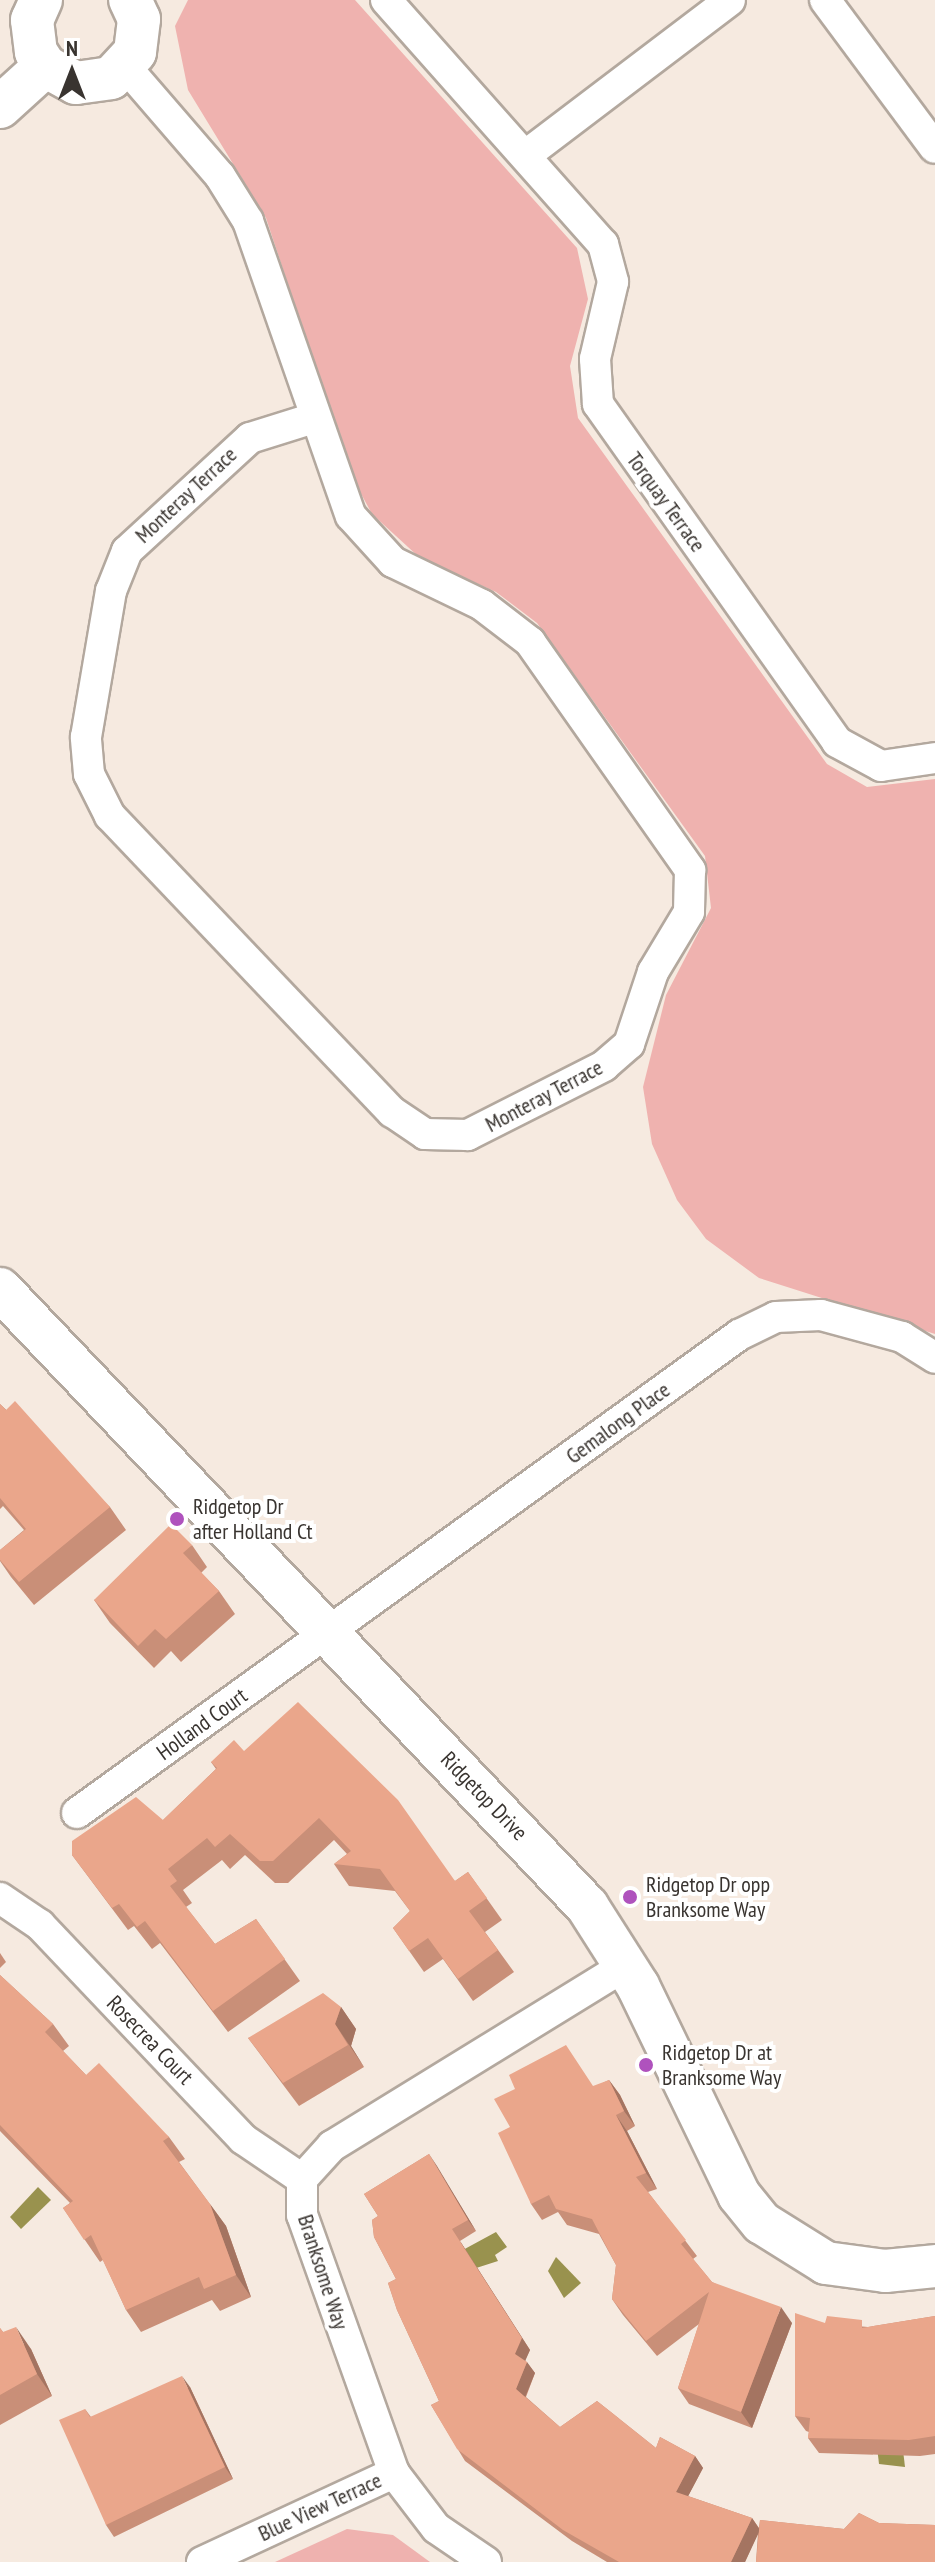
<!DOCTYPE html>
<style>
body{margin:0}
#map{position:relative;width:935px;height:2562px;overflow:hidden;background:#f6eae0;font-family:"PT Sans Narrow",sans-serif}
div>[style]{position:absolute}
.green>*{inset:0;background:#efb2af}
.water>*{inset:0;background:#99924e}
.roads{filter:drop-shadow(2px 0 #b3a89e) drop-shadow(-2px 0 #b3a89e) drop-shadow(0 2px #b3a89e) drop-shadow(0 -2px #b3a89e)}
.street>*{height:30px;margin:-15px;padding:0 15px;transform-origin:15px;border-radius:15px;background:#fff}
.secondary>*{height:42px;margin:-21px;padding:0 21px;transform-origin:21px;border-radius:21px;background:#fff}
.wall>*{inset:0;background:#c98f78}
.shaded-wall>*{inset:0;background:#a47461}
.building>*{inset:0;background:#eaa68b}
.dots>*{width:22px;height:22px;translate:-50% -50%;box-sizing:border-box;border:4px solid #fff;border-radius:50%}
span{translate:-50% -50%;white-space:nowrap;text-align:center;line-height:1.15;-webkit-text-stroke:8px #fff;paint-order:stroke}
.street-label{font-size:22px;color:#393430}
.poi-label{font-size:22px;color:#393430}
.left{translate:0 -50%;text-align:left}
.north{position:absolute;left:32px;top:32px;width:80px;height:80px;-webkit-text-stroke:6px #fff;paint-order:stroke;rotate:0deg;font-size:22px;font-weight:700;line-height:32px;text-align:center;color:#393430}
.north::after{content:'';display:block;margin:auto;width:28px;height:36px;background:#393430;clip-path:polygon(50% 0,100% 100%,50% 72%,0 100%)}
</style>
<div id="map">
<div class="green">
<div style="clip-path:polygon(188px 0,355px 0,577px 248px,588px 299px,570px 366px,578px 418px,827px 764px,867px 787px,935px 779px,935px 1334px,759px 1278px,706px 1239px,677px 1200px,652px 1144px,643px 1087px,666px 995px,711px 908px,705px 856px,537px 623px,496px 592px,420px 558px,372px 514px,352px 477px,266px 218px,188px 90px,175px 26px)"></div>
<div style="clip-path:polygon(347px 2529px,393px 2535px,430px 2562px,275px 2562px)"></div>
</div>
<div class="water">
<div style="clip-path:polygon(38px 2187px,51px 2200px,21px 2229px,10px 2217px)"></div>
<div style="clip-path:polygon(496px 2232px,507px 2247px,495px 2255px,498px 2261px,470px 2270px,461px 2251px)"></div>
<div style="clip-path:polygon(556px 2257px,581px 2283px,564px 2298px,548px 2271px)"></div>
<div style="clip-path:polygon(874px 2421px,901px 2433px,905px 2467px,879px 2464px)"></div>
</div>
<div class="roads">
<div class="street">
<div style="left:386px;top:0;width:327px;rotate:48.4deg"></div>
<div style="left:603px;top:244px;width:39px;rotate:75deg"></div>
<div style="left:613px;top:282px;width:79px;rotate:103.2deg"></div>
<div style="left:595px;top:359px;width:45px;rotate:86.2deg"></div>
<div style="left:598px;top:404px;width:414px;rotate:54.7deg"></div>
<div style="left:837px;top:742px;width:50px;rotate:28.6deg"></div>
<div style="left:881px;top:766px;width:55px;rotate:-8.4deg"></div>
<div style="left:825px;top:0;width:184px;rotate:53.4deg"></div>
<div style="left:125px;top:66px;width:145px;rotate:49.2deg"></div>
<div style="left:220px;top:176px;width:53px;rotate:58.1deg"></div>
<div style="left:248px;top:221px;width:312px;rotate:70.8deg"></div>
<div style="left:351px;top:516px;width:62px;rotate:47.6deg"></div>
<div style="left:393px;top:562px;width:99px;rotate:25.8deg"></div>
<div style="left:482px;top:605px;width:61px;rotate:37.6deg"></div>
<div style="left:530px;top:642px;width:279px;rotate:54.9deg"></div>
<div style="left:690px;top:870px;width:42px;rotate:91.4deg"></div>
<div style="left:689px;top:912px;width:70px;rotate:121deg"></div>
<div style="left:653px;top:972px;width:76px;rotate:108.4deg"></div>
<div style="left:629px;top:1044px;width:33px;rotate:139deg"></div>
<div style="left:604px;top:1066px;width:153px;rotate:153.1deg"></div>
<div style="left:468px;top:1135px;width:43px;rotate:-178.7deg"></div>
<div style="left:425px;top:1134px;width:40px;rotate:-146deg"></div>
<div style="left:392px;top:1112px;width:409px;rotate:-133.6deg"></div>
<div style="left:110px;top:816px;width:47px;rotate:-116.6deg"></div>
<div style="left:89px;top:774px;width:37px;rotate:-95deg"></div>
<div style="left:86px;top:737px;width:148px;rotate:-80.3deg"></div>
<div style="left:111px;top:591px;width:43px;rotate:-68.2deg"></div>
<div style="left:127px;top:551px;width:167px;rotate:-42.6deg"></div>
<div style="left:250px;top:438px;width:67px;rotate:-17.4deg"></div>
<div style="left:526px;top:155px;width:256px;rotate:-37.2deg"></div>
<div style="left:77px;top:1813px;width:817px;rotate:-35.83deg"></div>
<div style="left:739px;top:1335px;width:41px;rotate:-25.9deg"></div>
<div style="left:776px;top:1317px;width:45px;rotate:-2.5deg"></div>
<div style="left:821px;top:1315px;width:84px;rotate:15.2deg"></div>
<div style="left:902px;top:1337px;width:39px;rotate:32deg"></div>
<div style="left:0;top:1898px;width:48px;rotate:34deg"></div>
<div style="left:40px;top:1925px;width:295px;rotate:46.5deg"></div>
<div style="left:243px;top:2139px;width:71px;rotate:34.1deg"></div>
<div style="left:202px;top:2562px;width:212px;rotate:-24.9deg"></div>
<div style="left:486px;top:2562px;width:60px;rotate:-145.8deg"></div>
<div style="left:436px;top:2528px;width:69px;rotate:-127.4deg"></div>
<div style="left:394px;top:2473px;width:274px;rotate:-109.6deg"></div>
<div style="left:302px;top:2215px;width:36px;rotate:-90deg"></div>
<div style="left:302px;top:2179px;width:45px;rotate:-47.7deg"></div>
<div style="left:332px;top:2146px;width:345px;rotate:-31.6deg"></div>
</div>
<div class="secondary">
<div style="left:41px;top:0;width:22px;rotate:114deg"></div>
<div style="left:32px;top:20px;width:32px;rotate:83deg"></div>
<div style="left:36px;top:52px;width:17px;rotate:57deg"></div>
<div style="left:45px;top:66px;width:35px;rotate:29deg"></div>
<div style="left:76px;top:83px;width:35px;rotate:-8deg"></div>
<div style="left:111px;top:78px;width:35px;rotate:-47deg"></div>
<div style="left:135px;top:52px;width:33px;rotate:-83deg"></div>
<div style="left:139px;top:19px;width:21px;rotate:-115deg"></div>
<div style="left:0;top:107px;width:61px;rotate:-42.3deg"></div>
<div style="left:0;top:1289px;width:852px;rotate:46.43deg"></div>
<div style="left:587px;top:1906px;width:95px;rotate:57.5deg"></div>
<div style="left:638px;top:1986px;width:232px;rotate:64.2deg"></div>
<div style="left:739px;top:2195px;width:36px;rotate:51deg"></div>
<div style="left:762px;top:2223px;width:75px;rotate:32deg"></div>
<div style="left:826px;top:2263px;width:60px;rotate:7.7deg"></div>
<div style="left:885px;top:2271px;width:50px;rotate:-5.7deg"></div>
</div>
</div>
<div class="wall">
<div style="clip-path:polygon(0 1404px,110px 1507px,126px 1530px,34px 1605px,11px 1577px,0 1561px,0 1550px,24px 1530px,3px 1506px,0 1509px)"></div>
<div style="clip-path:polygon(192px 1545px,207px 1567px,201px 1573px,219px 1591px,235px 1614px,181px 1662px,171px 1651px,154px 1668px,110px 1623px,94px 1600px)"></div>
<div style="clip-path:polygon(244px 1751px,455px 1881px,468px 1872px,502px 1920px,485px 1932px,514px 1972px,473px 2001px,443px 1959px,424px 1972px,393px 1928px,410px 1911px,395px 1891px,349px 1886px,334px 1864px,347px 1854px,334px 1840px,288px 1883px,275px 1883px,245px 1855px,230px 1869px,222px 1860px,183px 1890px,192px 1903px,186px 1907px,215px 1944px,256px 1919px,300px 1981px,228px 2032px,160px 1943px,152px 1949px,134px 1926px,128px 1930px,72px 1855px,163px 1820px,216px 1769px,211px 1762px)"></div>
<div style="clip-path:polygon(0 1953px,6px 1962px,0 1968px)"></div>
<div style="clip-path:polygon(0 1975px,53px 2024px,69px 2046px,63px 2051px,86px 2075px,169px 2137px,185px 2159px,179px 2162px,226px 2226px,251px 2297px,220px 2311px,212px 2300px,141px 2332px,126px 2310px,103px 2260px,100px 2262px,63px 2208px,70px 2203px,0 2131px)"></div>
<div style="clip-path:polygon(341px 2007px,356px 2029px,351px 2046px,364px 2067px,299px 2106px,248px 2038px)"></div>
<div style="clip-path:polygon(609px 2080px,620px 2095px,635px 2126px,627px 2131px,657px 2189px,648px 2192px,697px 2256px,693px 2259px,712px 2282px,792px 2323px,752px 2428px,689px 2404px,678px 2388px,699px 2324px,657px 2356px,623px 2315px,612px 2299px,616px 2265px,599px 2234px,567px 2225px,558px 2212px,542px 2220px,531px 2204px,510px 2127px)"></div>
<div style="clip-path:polygon(429px 2154px,476px 2231px,460px 2241px,530px 2350px,525px 2360px,535px 2373px,526px 2397px,560px 2427px,597px 2401px,656px 2448px,660px 2437px,695px 2456px,703px 2468px,688px 2496px,752px 2518px,759px 2528px,760px 2520px,844px 2529px,859px 2513px,879px 2523px,935px 2525px,935px 2562px,756px 2562px,758px 2533px,745px 2562px,607px 2562px,572px 2541px,465px 2461px,431px 2405px,439px 2401px,397px 2310px,388px 2283px,396px 2279px,374px 2237px,372px 2220px,378px 2216px,364px 2194px)"></div>
<div style="clip-path:polygon(935px 2316px,935px 2454px,920px 2456px,819px 2453px,808px 2438px,809px 2432px,806px 2431px,795px 2416px,825px 2323px,868px 2327px)"></div>
<div style="clip-path:polygon(0 2328px,3px 2332px,31px 2349px,52px 2396px,0 2425px)"></div>
<div style="clip-path:polygon(190px 2387px,233px 2479px,114px 2537px,106px 2525px,85px 2409px,91px 2417px)"></div>
</div>
<div class="shaded-wall">
<div style="clip-path:polygon(341px 2007px,356px 2029px,351px 2046px,364px 2067px,335px 2024px)"></div>
<div style="clip-path:polygon(609px 2080px,620px 2095px,635px 2126px,624px 2111px)"></div>
<div style="clip-path:polygon(616px 2115px,627px 2131px,657px 2189px,646px 2173px)"></div>
<div style="clip-path:polygon(429px 2154px,437px 2166px,476px 2231px,468px 2220px)"></div>
<div style="clip-path:polygon(210px 2204px,226px 2226px,251px 2297px,236px 2275px)"></div>
<div style="clip-path:polygon(460px 2241px,530px 2350px,523px 2366px,515px 2354px)"></div>
<div style="clip-path:polygon(781px 2307px,792px 2323px,752px 2428px,741px 2412px)"></div>
<div style="clip-path:polygon(16px 2327px,31px 2349px,52px 2396px,37px 2374px)"></div>
<div style="clip-path:polygon(527px 2362px,535px 2373px,524px 2400px,516px 2389px)"></div>
<div style="clip-path:polygon(182px 2376px,190px 2387px,233px 2479px,225px 2467px)"></div>
<div style="clip-path:polygon(695px 2456px,703px 2468px,684px 2504px,676px 2492px)"></div>
<div style="clip-path:polygon(752px 2518px,760px 2530px,745px 2562px,731px 2562px)"></div>
</div>
<div class="building">
<div style="clip-path:polygon(15px 1401px,110px 1507px,19px 1582px,0 1560px,0 1550px,26px 1529px,0 1498px,0 1404px,6px 1410px)"></div>
<div style="clip-path:polygon(171px 1524px,192px 1545px,183px 1553px,219px 1591px,166px 1639px,155px 1629px,138px 1646px,94px 1600px)"></div>
<div style="clip-path:polygon(298px 1702px,398px 1800px,455px 1881px,468px 1872px,487px 1898px,469px 1911px,498px 1950px,458px 1979px,428px 1938px,409px 1951px,393px 1928px,410px 1911px,380px 1869px,334px 1864px,351px 1851px,319px 1818px,273px 1861px,260px 1861px,230px 1834px,215px 1847px,207px 1838px,168px 1869px,177px 1881px,170px 1886px,215px 1944px,256px 1919px,285px 1959px,213px 2011px,145px 1921px,137px 1927px,119px 1904px,112px 1908px,72px 1855px,72px 1841px,136px 1797px,163px 1820px,217px 1768px,211px 1762px,234px 1740px,244px 1751px)"></div>
<div style="clip-path:polygon(0 1975px,53px 2024px,45px 2032px,86px 2075px,99px 2063px,169px 2137px,163px 2141px,210px 2204px,236px 2275px,204px 2289px,199px 2277px,126px 2310px,91px 2235px,84px 2240px,63px 2208px,73px 2201px,0 2125px)"></div>
<div style="clip-path:polygon(323px 1993px,341px 2007px,335px 2024px,348px 2045px,283px 2083px,248px 2038px)"></div>
<div style="clip-path:polygon(566px 2045px,593px 2086px,609px 2080px,624px 2111px,616px 2115px,646px 2173px,636px 2177px,686px 2240px,681px 2244px,712px 2282px,781px 2307px,741px 2412px,678px 2388px,709px 2292px,646px 2341px,612px 2299px,616px 2265px,592px 2219px,556px 2209px,549px 2195px,531px 2204px,498px 2133px,510px 2127px,494px 2099px,515px 2089px,509px 2075px)"></div>
<div style="clip-path:polygon(429px 2154px,468px 2220px,452px 2229px,522px 2338px,515px 2354px,527px 2362px,516px 2389px,560px 2427px,597px 2401px,656px 2448px,660px 2437px,695px 2456px,676px 2492px,752px 2518px,731px 2562px,619px 2562px,563px 2530px,457px 2449px,431px 2405px,439px 2401px,397px 2310px,388px 2283px,396px 2279px,374px 2237px,372px 2220px,378px 2216px,364px 2194px)"></div>
<div style="clip-path:polygon(795px 2313px,825px 2323px,827px 2316px,862px 2320px,862px 2328px,935px 2316px,935px 2436px,909px 2440px,808px 2438px,810px 2418px,795px 2416px)"></div>
<div style="clip-path:polygon(16px 2327px,37px 2374px,0 2395px,0 2328px,3px 2332px)"></div>
<div style="clip-path:polygon(182px 2376px,225px 2467px,106px 2525px,59px 2420px,85px 2409px,90px 2417px)"></div>
<div style="clip-path:polygon(859px 2513px,879px 2523px,935px 2525px,935px 2562px,756px 2562px,760px 2520px,844px 2529px)"></div>
</div>
<div class="dots">
<div style="left:177px;top:1519px;background:#af52bd"></div>
<div style="left:630px;top:1897px;background:#af52bd"></div>
<div style="left:646px;top:2065px;background:#af52bd"></div>
</div>
<div class="street-label">
<span style="left:186px;top:495px;rotate:-43deg">Monteray Terrace</span>
<span style="left:666px;top:502px;rotate:54deg">Torquay Terrace</span>
<span style="left:544px;top:1096px;rotate:-28deg">Monteray Terrace</span>
<span style="left:618px;top:1423px;rotate:-36deg">Gemalong Place</span>
<span style="left:202px;top:1724px;rotate:-36deg">Holland Court</span>
<span style="left:484px;top:1796px;rotate:46deg">Ridgetop Drive</span>
<span style="left:150px;top:2040px;rotate:46deg">Rosecrea Court</span>
<span style="left:323px;top:2272px;rotate:72deg">Branksome Way</span>
<span style="left:320px;top:2507px;rotate:-25deg">Blue View Terrace</span>
</div>
<div class="poi-label">
<span class="left" style="left:193px;top:1519px">Ridgetop Dr<br>after Holland Ct</span>
<span class="left" style="left:646px;top:1897px">Ridgetop Dr opp<br>Branksome Way</span>
<span class="left" style="left:662px;top:2065px">Ridgetop Dr at<br>Branksome Way</span>
</div>
<div class="north">N</div>
</div>
